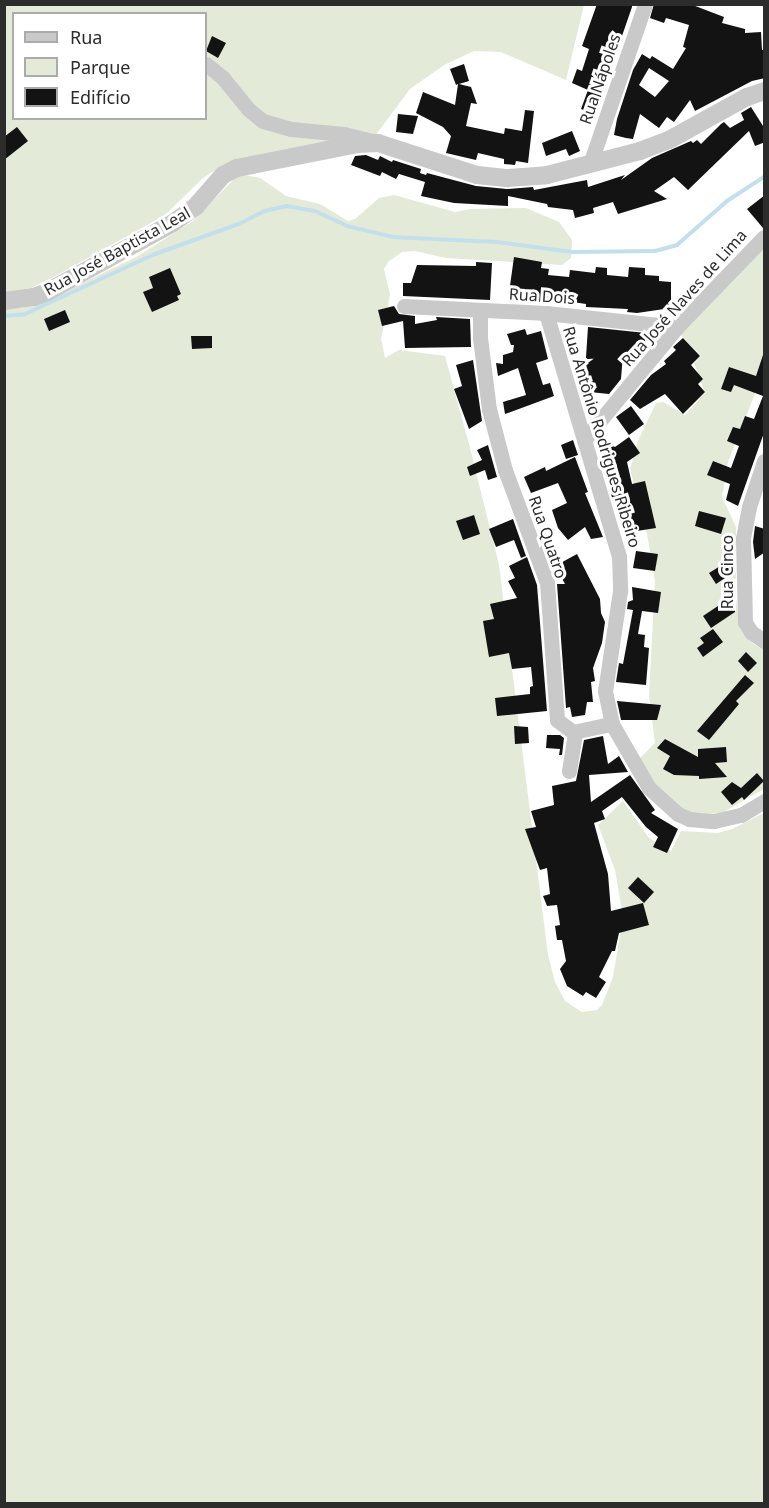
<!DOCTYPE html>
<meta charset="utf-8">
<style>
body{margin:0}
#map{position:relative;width:769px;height:1508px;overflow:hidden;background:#fff;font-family:"Noto Sans",sans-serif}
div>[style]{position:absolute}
.green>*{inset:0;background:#e3ead8}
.stream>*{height:4px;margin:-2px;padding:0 2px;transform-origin:2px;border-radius:2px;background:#c3dfec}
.building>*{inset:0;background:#131313}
.minor>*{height:15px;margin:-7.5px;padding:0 7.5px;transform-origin:7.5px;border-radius:7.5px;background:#c9c9c9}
.tertiary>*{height:18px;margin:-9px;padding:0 9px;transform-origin:9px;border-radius:9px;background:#c9c9c9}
span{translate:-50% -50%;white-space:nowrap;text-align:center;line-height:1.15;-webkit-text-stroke:6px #fff;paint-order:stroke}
.street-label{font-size:16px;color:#2c2c2c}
.frame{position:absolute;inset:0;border:6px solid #2c2c2c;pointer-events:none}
.legend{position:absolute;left:12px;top:12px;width:195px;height:108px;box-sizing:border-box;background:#fff;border:2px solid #ababab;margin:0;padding:8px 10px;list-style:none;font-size:18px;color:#2c2c2c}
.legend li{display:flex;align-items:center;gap:12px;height:30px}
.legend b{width:30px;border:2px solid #ababab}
</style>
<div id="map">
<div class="green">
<div style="clip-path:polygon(evenodd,4px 5px,584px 5px,566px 80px,501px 52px,474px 51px,444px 65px,410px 89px,375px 136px,220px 167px,203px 178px,166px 214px,149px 224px,52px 278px,31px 288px,5px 292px,4px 5px,14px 14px,206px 14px,206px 118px,14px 118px,14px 14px)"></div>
<div style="clip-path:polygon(245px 175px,260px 178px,286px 196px,320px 204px,348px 221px,355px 219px,379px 198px,394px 195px,455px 212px,471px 209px,526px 208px,559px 222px,572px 240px,571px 258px,562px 265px,446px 258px,415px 251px,402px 252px,388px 262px,384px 269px,390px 295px,381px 339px,385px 358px,399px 350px,445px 356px,470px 448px,499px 565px,548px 955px,555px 982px,565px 1001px,582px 1012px,597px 1010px,602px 1005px,613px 977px,623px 917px,615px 870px,598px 825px,623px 801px,649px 838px,671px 851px,681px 831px,718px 833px,732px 829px,764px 813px,764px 1503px,5px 1504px,5px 309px,26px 307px,45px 301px,138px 256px,193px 221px,235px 178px)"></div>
<div style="clip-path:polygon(764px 244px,764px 371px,728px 462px,722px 497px,736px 527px,736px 598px,740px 628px,752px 643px,764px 650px,764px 789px,722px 813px,692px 815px,659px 793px,640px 758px,655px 743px,649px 696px,655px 581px,647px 534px,630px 469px,638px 441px,656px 403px,663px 402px,685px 415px,705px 393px,694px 363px,701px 356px,680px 334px)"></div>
</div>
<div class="stream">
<div style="left:4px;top:316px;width:21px;rotate:-5deg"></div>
<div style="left:25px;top:314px;width:143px;rotate:-24.8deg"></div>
<div style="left:155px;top:254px;width:89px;rotate:-19.7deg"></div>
<div style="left:239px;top:224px;width:29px;rotate:-27deg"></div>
<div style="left:265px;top:211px;width:22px;rotate:-13deg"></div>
<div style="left:286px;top:206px;width:29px;rotate:10deg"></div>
<div style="left:315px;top:211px;width:35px;rotate:25deg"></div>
<div style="left:347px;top:226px;width:47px;rotate:13.4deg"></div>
<div style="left:393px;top:237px;width:103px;rotate:2.8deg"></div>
<div style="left:496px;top:242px;width:77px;rotate:7.5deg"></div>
<div style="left:572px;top:252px;width:83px;rotate:-0.7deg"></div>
<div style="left:655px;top:251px;width:23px;rotate:-15deg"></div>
<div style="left:677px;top:245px;width:67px;rotate:-41.3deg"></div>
<div style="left:727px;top:201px;width:44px;rotate:-33deg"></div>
</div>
<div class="building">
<div style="clip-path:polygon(597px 4px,632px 4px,632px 7px,595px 114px,581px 109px,588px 90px,572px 83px,577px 69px,582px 71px,589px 49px,582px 46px)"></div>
<div style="clip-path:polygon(evenodd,654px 4px,690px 4px,724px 17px,722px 23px,745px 29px,745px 33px,761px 32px,762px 50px,765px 50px,765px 78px,752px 81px,695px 111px,690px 100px,674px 122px,667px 117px,659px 128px,640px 114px,633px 139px,626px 138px,614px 135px,617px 119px,633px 70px,642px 54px,650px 59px,652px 56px,673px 69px,686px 48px,683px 47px,689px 25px,666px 18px,664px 23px,650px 18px,654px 4px,649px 68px,669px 81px,655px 97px,639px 85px,649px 68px)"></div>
<div style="clip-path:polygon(212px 36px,226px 43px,218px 58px,206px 51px)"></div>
<div style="clip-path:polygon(464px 64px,469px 81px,459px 84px,471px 87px,477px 104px,471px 103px,466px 126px,504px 134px,505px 128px,522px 131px,525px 110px,534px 111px,528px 163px,516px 161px,515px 165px,504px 164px,504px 159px,478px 153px,476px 160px,446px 153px,451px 136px,443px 127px,416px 113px,423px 92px,455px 105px,458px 84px,456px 85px,450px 69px)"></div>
<div style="clip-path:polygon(751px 107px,765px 129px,765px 142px,755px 146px,749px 131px,688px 190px,674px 177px,654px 191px,667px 199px,618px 214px,613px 202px,593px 208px,594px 213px,575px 218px,573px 210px,548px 207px,547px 204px,508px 196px,508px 206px,454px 203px,421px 196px,425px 182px,399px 174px,396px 179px,382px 172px,380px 176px,351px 165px,355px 156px,366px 155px,378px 160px,380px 156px,392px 162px,393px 160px,421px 169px,420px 173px,426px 175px,427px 173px,476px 186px,507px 189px,533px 187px,534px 190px,587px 180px,588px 187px,625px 175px,621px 180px,652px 158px,691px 141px,693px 143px,697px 140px,701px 144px,721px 124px,724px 122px,730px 128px,744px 120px,741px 113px)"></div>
<div style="clip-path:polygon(398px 114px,418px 116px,413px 134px,396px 132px)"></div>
<div style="clip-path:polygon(17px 127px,28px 141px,4px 160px,4px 137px)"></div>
<div style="clip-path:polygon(572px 131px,580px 151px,569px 156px,566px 149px,546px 156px,542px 143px)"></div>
<div style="clip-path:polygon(765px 195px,765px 227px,763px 228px,747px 209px)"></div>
<div style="clip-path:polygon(514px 257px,542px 262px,541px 268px,549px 269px,548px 275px,569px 277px,570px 270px,595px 273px,596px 267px,607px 268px,607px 275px,628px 277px,629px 267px,645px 268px,645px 275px,659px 276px,659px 281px,671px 282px,671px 308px,637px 313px,627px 312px,628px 309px,586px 307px,586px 304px,566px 301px,566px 304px,518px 300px,519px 294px,509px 293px)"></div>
<div style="clip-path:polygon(476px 262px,492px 263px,490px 300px,403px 296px,403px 283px,411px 283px,417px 265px,476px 266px)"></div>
<div style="clip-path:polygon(170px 268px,181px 294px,177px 296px,179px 300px,152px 312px,143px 292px,153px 288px,149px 277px)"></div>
<div style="clip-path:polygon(394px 306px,399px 314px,415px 316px,415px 324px,437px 320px,436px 317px,470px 319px,471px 347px,405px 348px,403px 321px,382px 326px,378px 310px)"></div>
<div style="clip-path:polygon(65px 310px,70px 322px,49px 331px,44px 319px)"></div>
<div style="clip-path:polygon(588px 327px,646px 333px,645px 343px,639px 342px,638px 356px,623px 354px,621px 379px,609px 394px,580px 391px,575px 371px,585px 372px)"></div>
<div style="clip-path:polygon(525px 329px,527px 335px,541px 331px,548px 359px,536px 363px,543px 385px,550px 383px,554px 396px,505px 414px,503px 402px,526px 395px,518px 368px,498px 376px,496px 363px,503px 364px,503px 355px,513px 352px,514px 345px,511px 345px,507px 334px)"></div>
<div style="clip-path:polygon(191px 336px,212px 336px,212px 348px,192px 349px)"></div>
<div style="clip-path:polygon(683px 338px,700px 356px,691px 365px,703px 379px,698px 384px,705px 392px,683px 414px,665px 394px,640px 409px,630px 400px,651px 375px,666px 364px,664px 361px,676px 350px,673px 347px)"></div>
<div style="clip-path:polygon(763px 355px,765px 430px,738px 506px,726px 500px,730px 484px,707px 475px,713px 461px,731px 468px,739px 446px,727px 441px,733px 427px,740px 429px,745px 416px,754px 419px,763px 396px,734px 385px,731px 392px,721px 389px,729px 367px,756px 376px)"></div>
<div style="clip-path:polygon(473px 360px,482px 421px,469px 429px,454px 389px,462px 386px,456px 365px)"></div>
<div style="clip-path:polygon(631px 406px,644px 424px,629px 435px,616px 417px)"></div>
<div style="clip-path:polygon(599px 437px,615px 447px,629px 437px,640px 453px,627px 462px,632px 484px,645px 481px,656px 528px,624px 533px,621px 513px,617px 514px,600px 457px)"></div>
<div style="clip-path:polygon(573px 440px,578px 455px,566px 459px,561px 445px)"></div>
<div style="clip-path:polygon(488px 445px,497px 477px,488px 480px,485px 470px,470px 476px,467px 467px,482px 460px,477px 450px)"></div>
<div style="clip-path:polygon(575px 457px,588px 492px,585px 493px,603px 537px,591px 539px,585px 527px,568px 540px,558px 528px,552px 510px,567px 503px,558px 483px,531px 493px,524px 477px,545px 467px,546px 471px)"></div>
<div style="clip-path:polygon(699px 511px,726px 518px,721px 534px,695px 526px)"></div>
<div style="clip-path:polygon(474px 515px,480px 534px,463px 540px,456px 521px)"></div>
<div style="clip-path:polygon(513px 519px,526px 556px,521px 558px,514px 540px,496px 547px,489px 529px)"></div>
<div style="clip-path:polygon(755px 526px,765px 529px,765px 552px,755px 559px,753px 542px)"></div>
<div style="clip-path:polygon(636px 551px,658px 554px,655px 571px,633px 568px)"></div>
<div style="clip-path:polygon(577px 554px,600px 599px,601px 613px,605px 622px,602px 643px,593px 668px,595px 681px,591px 682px,593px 702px,587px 702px,585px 715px,572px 717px,570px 707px,566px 708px,557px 584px,565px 584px,555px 566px)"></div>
<div style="clip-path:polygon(527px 557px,537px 585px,547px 711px,497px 716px,495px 698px,530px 694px,530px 687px,533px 686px,531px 667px,512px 669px,509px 653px,489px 657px,483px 621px,494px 619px,490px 604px,517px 598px,508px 581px,515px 578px,509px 566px)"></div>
<div style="clip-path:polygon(730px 560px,734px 572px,716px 584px,709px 573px)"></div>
<div style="clip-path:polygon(632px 587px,661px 592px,658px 613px,642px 611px,638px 634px,645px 635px,644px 647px,649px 648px,646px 685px,616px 682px,619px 663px,623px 664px,633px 610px,627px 609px,628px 602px,633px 600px)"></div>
<div style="clip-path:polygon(730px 598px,735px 604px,735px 612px,711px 628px,703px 616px)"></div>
<div style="clip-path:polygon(713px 629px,723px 642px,703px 657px,697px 648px,704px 643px,700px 638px)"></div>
<div style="clip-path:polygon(746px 652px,757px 663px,748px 672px,738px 661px)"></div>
<div style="clip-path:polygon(745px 675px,754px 683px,736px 701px,739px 704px,709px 740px,697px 731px)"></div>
<div style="clip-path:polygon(617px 701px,661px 705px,657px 720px,621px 720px)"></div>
<div style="clip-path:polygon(514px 726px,528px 727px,529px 743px,515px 744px)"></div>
<div style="clip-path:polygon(547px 735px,560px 735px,564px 738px,562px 755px,559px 755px,560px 749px,546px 748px)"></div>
<div style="clip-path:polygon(603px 736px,608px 764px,619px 756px,628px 772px,589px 775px,591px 802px,630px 775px,655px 810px,651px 813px,678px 829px,667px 853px,653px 847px,658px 837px,646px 827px,622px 797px,602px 811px,605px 819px,594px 823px,608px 874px,611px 911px,643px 903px,649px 925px,619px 933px,615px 951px,612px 951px,599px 977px,606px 982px,596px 998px,586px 992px,583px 996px,567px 986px,560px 969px,566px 961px,562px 940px,557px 940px,555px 926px,560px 925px,557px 905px,547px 906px,543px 896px,550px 894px,547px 868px,540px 870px,525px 829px,536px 827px,531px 811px,554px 805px,552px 786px,576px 781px,584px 740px)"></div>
<div style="clip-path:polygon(665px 739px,698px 757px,698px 749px,726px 747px,727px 762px,715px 763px,727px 777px,699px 779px,699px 776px,674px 775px,663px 769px,670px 756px,657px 748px)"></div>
<div style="clip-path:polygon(757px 773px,764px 781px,744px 800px,742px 797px,732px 805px,721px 792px,732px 782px,741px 788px)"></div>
<div style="clip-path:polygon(638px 877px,654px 892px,644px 903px,628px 888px)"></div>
</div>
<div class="minor">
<div style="left:206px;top:64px;width:22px;rotate:39deg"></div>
<div style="left:223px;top:78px;width:40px;rotate:51deg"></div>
<div style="left:248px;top:109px;width:19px;rotate:39deg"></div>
<div style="left:263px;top:121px;width:29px;rotate:16deg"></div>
<div style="left:291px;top:129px;width:53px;rotate:5.4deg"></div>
<div style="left:344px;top:134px;width:29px;rotate:14deg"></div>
<div style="left:590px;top:164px;width:169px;rotate:-71deg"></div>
<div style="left:404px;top:306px;width:142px;rotate:2.8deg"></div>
<div style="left:546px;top:313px;width:132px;rotate:6.1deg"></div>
<div style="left:480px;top:310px;width:28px;rotate:90deg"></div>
<div style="left:480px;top:338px;width:72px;rotate:82.8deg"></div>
<div style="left:489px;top:409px;width:63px;rotate:75.3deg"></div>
<div style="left:505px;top:470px;width:121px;rotate:69.6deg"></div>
<div style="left:547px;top:583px;width:137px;rotate:85.8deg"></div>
<div style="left:557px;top:720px;width:20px;rotate:37deg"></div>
<div style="left:573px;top:732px;width:40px;rotate:-12deg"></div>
<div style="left:546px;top:313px;width:254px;rotate:73.3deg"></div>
<div style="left:619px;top:556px;width:35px;rotate:88deg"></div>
<div style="left:620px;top:591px;width:101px;rotate:98.5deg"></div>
<div style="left:605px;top:691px;width:34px;rotate:78deg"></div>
<div style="left:612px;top:724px;width:74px;rotate:60deg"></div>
<div style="left:649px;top:788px;width:39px;rotate:42deg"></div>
<div style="left:678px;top:814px;width:12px;rotate:24deg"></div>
<div style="left:689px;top:819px;width:25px;rotate:5deg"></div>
<div style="left:714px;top:821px;width:28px;rotate:-13deg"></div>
<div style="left:741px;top:815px;width:27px;rotate:-31deg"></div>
<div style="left:584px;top:440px;width:146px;rotate:-50.5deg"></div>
<div style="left:677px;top:327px;width:125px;rotate:-46deg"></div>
<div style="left:764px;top:461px;width:48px;rotate:108.1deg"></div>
<div style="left:749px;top:507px;width:33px;rotate:101deg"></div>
<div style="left:743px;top:539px;width:83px;rotate:88.6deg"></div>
<div style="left:745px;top:622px;width:12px;rotate:59deg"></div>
<div style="left:751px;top:632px;width:16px;rotate:35deg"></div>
<div style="left:569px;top:771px;width:39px;rotate:-81deg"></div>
</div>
<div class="tertiary">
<div style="left:4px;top:301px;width:30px;rotate:-8deg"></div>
<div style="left:34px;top:297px;width:14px;rotate:-21deg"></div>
<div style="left:47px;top:292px;width:144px;rotate:-28.7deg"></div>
<div style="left:173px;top:223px;width:29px;rotate:-36deg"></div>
<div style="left:196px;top:206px;width:41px;rotate:-48.9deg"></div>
<div style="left:223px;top:175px;width:16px;rotate:-27deg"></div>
<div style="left:237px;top:168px;width:122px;rotate:-11.3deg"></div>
<div style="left:357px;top:144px;width:21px;rotate:-3deg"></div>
<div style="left:378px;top:143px;width:104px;rotate:17.9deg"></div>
<div style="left:477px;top:175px;width:31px;rotate:6deg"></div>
<div style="left:508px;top:178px;width:39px;rotate:-4deg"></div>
<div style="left:547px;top:175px;width:96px;rotate:-14.5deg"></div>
<div style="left:640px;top:151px;width:31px;rotate:-21deg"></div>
<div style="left:669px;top:140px;width:89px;rotate:-28.9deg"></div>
<div style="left:747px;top:97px;width:18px;rotate:-19deg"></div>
</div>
<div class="street-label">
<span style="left:600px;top:79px;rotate:-71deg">Rua Nápoles</span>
<span style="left:117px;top:251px;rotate:-29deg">Rua José Baptista Leal</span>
<span style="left:542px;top:296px;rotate:4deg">Rua Dois</span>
<span style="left:684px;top:298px;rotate:-48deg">Rua José Naves de Lima</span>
<span style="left:602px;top:437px;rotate:73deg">Rua Antônio Rodrigues Ribeiro</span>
<span style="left:548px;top:537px;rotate:71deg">Rua Quatro</span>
<span style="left:727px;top:572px;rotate:-90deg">Rua Cinco</span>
</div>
<div class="frame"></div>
<ul class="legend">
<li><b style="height:8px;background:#c9c9c9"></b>Rua</li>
<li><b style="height:16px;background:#e3ead8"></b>Parque</li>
<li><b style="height:16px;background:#131313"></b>Edifício</li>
</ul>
</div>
